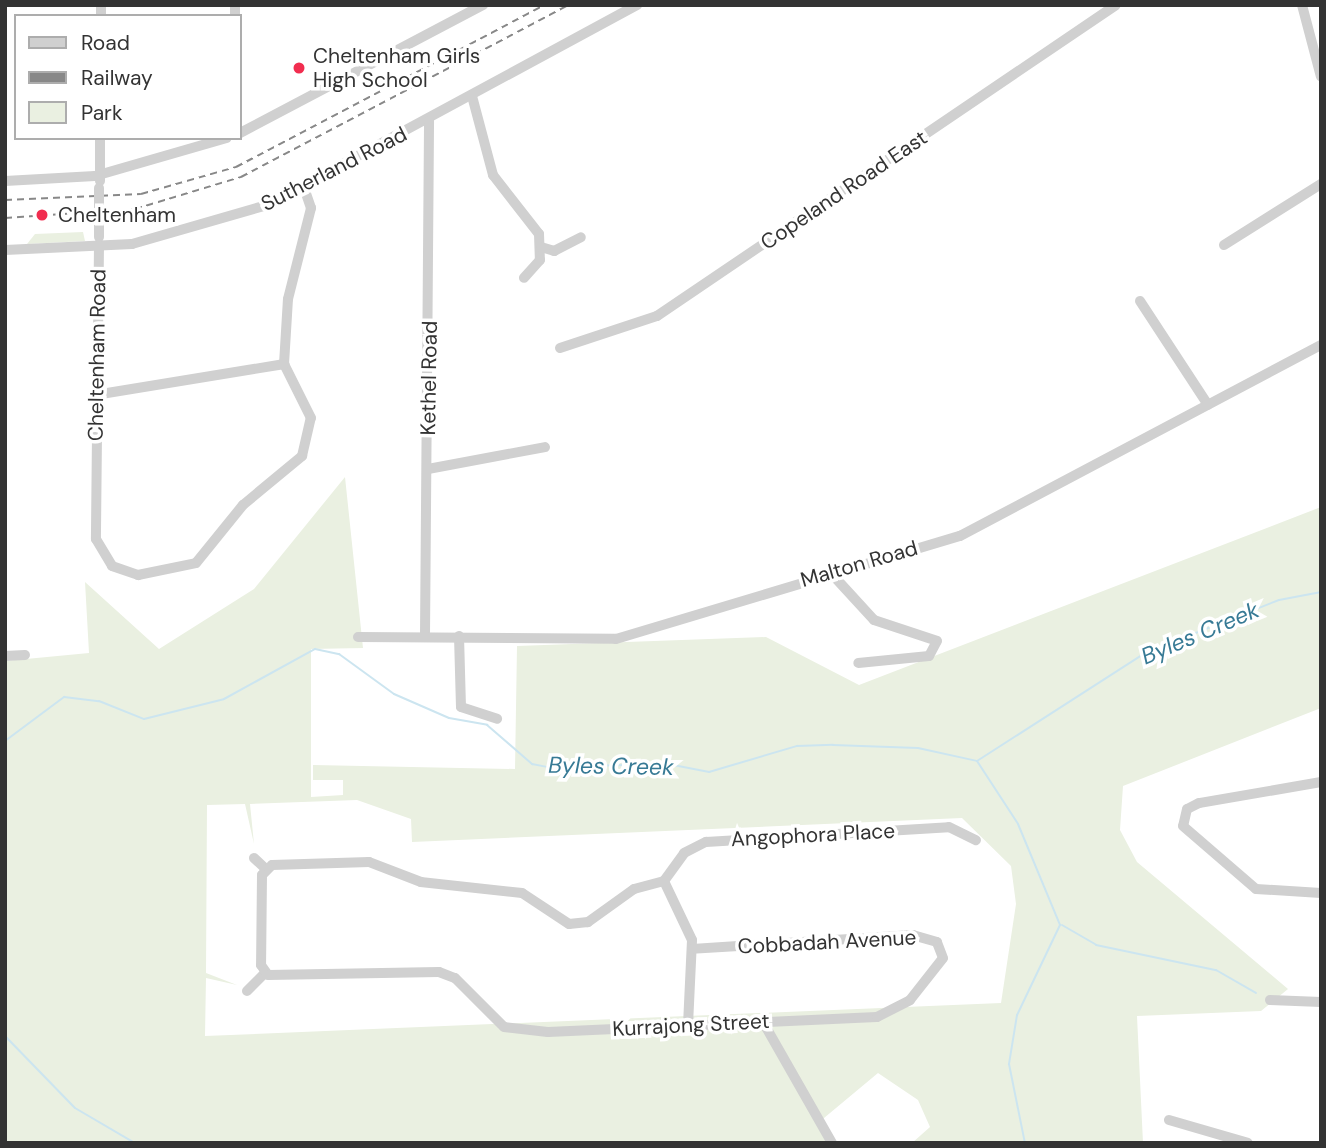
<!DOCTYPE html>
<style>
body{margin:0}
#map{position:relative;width:1326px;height:1148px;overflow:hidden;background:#fff;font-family:"DM Sans",sans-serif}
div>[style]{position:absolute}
.green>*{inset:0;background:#eaf0e1}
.stream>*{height:2px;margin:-1px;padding:0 1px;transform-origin:1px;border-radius:1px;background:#cce5f0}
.minor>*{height:10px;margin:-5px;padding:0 5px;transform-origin:5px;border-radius:5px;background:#d0d0d0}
.rail>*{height:2px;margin-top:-1px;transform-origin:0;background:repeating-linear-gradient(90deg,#888 0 7px,transparent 0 12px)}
.minor-bridge>*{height:10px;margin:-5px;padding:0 5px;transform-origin:5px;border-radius:5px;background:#d0d0d0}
.dots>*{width:19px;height:19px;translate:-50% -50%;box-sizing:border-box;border:4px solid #fff;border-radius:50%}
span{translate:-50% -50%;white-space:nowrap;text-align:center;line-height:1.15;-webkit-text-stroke:7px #fff;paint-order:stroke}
.poi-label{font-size:21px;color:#333}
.left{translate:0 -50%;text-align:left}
.street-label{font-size:21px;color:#333}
.water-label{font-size:23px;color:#377a95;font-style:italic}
.frame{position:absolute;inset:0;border:7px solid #333;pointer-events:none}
.legend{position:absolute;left:14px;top:14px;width:228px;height:126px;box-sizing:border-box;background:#fff;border:2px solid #adadad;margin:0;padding:9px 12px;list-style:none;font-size:21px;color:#333}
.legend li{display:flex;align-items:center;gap:14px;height:35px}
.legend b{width:35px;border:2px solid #adadad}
</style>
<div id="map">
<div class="green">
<div style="clip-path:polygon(83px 232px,85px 241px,27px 244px,35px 234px)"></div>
<div style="clip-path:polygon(evenodd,345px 477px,363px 648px,311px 649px,311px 797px,343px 795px,343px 780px,313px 780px,313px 765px,515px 769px,517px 646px,766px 637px,859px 685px,1321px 507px,1321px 708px,1123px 786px,1120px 830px,1137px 862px,1288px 989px,1261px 1011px,1137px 1016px,1143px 1143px,912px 1143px,930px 1127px,918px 1100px,878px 1073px,818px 1123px,828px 1143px,5px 1143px,5px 661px,89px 653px,85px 582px,159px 649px,254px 589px,345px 477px,357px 800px,411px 819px,412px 842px,962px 818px,1011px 866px,1016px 904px,1001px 1003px,205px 1036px,206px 978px,237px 985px,206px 973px,207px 805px,245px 804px,254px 844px,250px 804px,357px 800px)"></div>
</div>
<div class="stream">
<div style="left:5px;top:741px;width:74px;rotate:-36.7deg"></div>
<div style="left:64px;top:697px;width:35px;rotate:7deg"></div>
<div style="left:99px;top:701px;width:48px;rotate:21.8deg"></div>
<div style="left:144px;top:719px;width:82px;rotate:-14deg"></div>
<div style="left:224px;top:699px;width:104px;rotate:-28.8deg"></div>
<div style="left:315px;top:649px;width:25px;rotate:12deg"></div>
<div style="left:339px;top:654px;width:68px;rotate:36deg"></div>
<div style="left:394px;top:694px;width:60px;rotate:23.6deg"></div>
<div style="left:449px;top:718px;width:39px;rotate:10deg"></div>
<div style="left:487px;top:725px;width:60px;rotate:40.9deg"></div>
<div style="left:532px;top:764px;width:15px;rotate:11deg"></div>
<div style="left:547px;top:767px;width:121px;rotate:-1.4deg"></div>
<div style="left:668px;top:764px;width:42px;rotate:11deg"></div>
<div style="left:709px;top:772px;width:92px;rotate:-16.5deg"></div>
<div style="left:797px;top:746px;width:36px;rotate:-2deg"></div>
<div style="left:833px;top:745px;width:85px;rotate:2deg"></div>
<div style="left:918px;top:748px;width:60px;rotate:12.4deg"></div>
<div style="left:977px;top:761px;width:200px;rotate:-32.7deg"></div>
<div style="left:1145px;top:653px;width:144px;rotate:-21.6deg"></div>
<div style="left:1279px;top:600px;width:43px;rotate:-10.8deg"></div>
<div style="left:977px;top:761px;width:75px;rotate:56.9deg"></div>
<div style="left:1018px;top:824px;width:109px;rotate:67.4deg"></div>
<div style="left:1060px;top:925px;width:100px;rotate:115.5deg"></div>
<div style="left:1017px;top:1015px;width:50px;rotate:99.3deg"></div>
<div style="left:1009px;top:1064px;width:81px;rotate:78.6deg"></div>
<div style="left:1062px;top:925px;width:39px;rotate:30deg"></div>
<div style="left:1096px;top:945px;width:123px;rotate:11.8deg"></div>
<div style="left:1216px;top:970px;width:46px;rotate:29.9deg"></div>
<div style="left:5px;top:1036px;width:100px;rotate:45.8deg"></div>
<div style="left:75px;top:1108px;width:69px;rotate:30.3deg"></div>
</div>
<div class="minor">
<div style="left:235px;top:5px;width:11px;rotate:90deg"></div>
<div style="left:1302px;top:5px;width:74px;rotate:75.2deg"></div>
<div style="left:101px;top:16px;width:11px;rotate:-90deg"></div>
<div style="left:472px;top:96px;width:82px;rotate:75.1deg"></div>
<div style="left:493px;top:175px;width:75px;rotate:52.1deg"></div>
<div style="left:539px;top:234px;width:26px;rotate:88deg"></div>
<div style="left:540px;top:260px;width:24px;rotate:132deg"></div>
<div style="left:240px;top:133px;width:275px;rotate:-27.8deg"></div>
<div style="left:5px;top:181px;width:90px;rotate:-3.2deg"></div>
<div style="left:95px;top:176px;width:137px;rotate:-16.1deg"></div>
<div style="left:100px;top:181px;width:43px;rotate:-90deg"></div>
<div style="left:99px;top:244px;width:295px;rotate:90.6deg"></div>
<div style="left:96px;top:539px;width:31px;rotate:59deg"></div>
<div style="left:112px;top:566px;width:28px;rotate:19deg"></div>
<div style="left:138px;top:575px;width:59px;rotate:-11.7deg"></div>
<div style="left:196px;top:563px;width:75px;rotate:-51deg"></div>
<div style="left:243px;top:505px;width:77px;rotate:-39.7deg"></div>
<div style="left:302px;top:456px;width:39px;rotate:-77deg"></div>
<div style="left:311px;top:418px;width:60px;rotate:-116.6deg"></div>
<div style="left:1224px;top:245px;width:115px;rotate:-32.2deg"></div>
<div style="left:541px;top:247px;width:14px;rotate:17deg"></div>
<div style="left:554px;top:251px;width:30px;rotate:-27deg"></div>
<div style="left:5px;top:250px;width:127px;rotate:-2.7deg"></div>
<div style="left:132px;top:244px;width:141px;rotate:-16.1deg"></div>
<div style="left:267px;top:205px;width:421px;rotate:-28.4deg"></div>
<div style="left:1140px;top:301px;width:124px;rotate:56.8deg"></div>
<div style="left:560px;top:348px;width:102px;rotate:-18.3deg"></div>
<div style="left:657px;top:316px;width:554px;rotate:-34.12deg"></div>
<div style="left:95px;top:395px;width:192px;rotate:-9.3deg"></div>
<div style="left:284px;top:364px;width:65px;rotate:-86.5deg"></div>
<div style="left:288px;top:299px;width:94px;rotate:-75.8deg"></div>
<div style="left:311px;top:208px;width:21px;rotate:-109deg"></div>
<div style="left:428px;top:469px;width:119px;rotate:-10.6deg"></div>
<div style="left:830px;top:572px;width:65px;rotate:47.5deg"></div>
<div style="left:874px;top:620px;width:66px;rotate:18.4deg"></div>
<div style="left:937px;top:641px;width:17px;rotate:118deg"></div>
<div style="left:929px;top:656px;width:71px;rotate:174.4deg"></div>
<div style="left:425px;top:636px;width:515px;rotate:-89.55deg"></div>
<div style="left:459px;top:636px;width:71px;rotate:88.4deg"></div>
<div style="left:461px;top:707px;width:38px;rotate:18deg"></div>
<div style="left:358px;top:637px;width:258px;rotate:0.4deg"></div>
<div style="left:616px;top:639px;width:359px;rotate:-16.7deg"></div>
<div style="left:960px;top:536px;width:408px;rotate:-27.9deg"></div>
<div style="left:5px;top:656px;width:20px;rotate:-3deg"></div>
<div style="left:1321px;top:782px;width:124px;rotate:170.2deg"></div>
<div style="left:1199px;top:803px;width:13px;rotate:153deg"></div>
<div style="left:1187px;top:809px;width:17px;rotate:103deg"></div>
<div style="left:1183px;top:826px;width:96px;rotate:40.8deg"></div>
<div style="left:1256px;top:889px;width:65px;rotate:3.5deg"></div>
<div style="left:254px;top:858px;width:16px;rotate:43deg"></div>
<div style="left:664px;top:881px;width:34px;rotate:-54deg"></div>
<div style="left:684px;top:853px;width:25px;rotate:-27deg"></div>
<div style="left:706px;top:842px;width:243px;rotate:-3.5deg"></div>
<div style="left:949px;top:827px;width:30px;rotate:26deg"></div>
<div style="left:247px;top:991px;width:25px;rotate:-45deg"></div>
<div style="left:1270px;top:1000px;width:51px;rotate:2.2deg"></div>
<div style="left:763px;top:1022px;width:139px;rotate:60.3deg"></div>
<div style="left:688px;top:1025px;width:85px;rotate:-87.3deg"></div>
<div style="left:692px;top:940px;width:65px;rotate:-115.4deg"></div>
<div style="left:664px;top:881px;width:31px;rotate:165deg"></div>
<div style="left:634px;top:889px;width:57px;rotate:144.3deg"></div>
<div style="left:588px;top:922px;width:19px;rotate:174deg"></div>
<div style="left:569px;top:924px;width:56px;rotate:-146.6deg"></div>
<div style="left:522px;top:893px;width:102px;rotate:-173.8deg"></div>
<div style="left:421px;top:882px;width:56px;rotate:-159deg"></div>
<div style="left:369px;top:862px;width:97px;rotate:178.2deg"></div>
<div style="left:272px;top:865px;width:14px;rotate:135deg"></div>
<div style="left:262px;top:875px;width:90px;rotate:90.6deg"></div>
<div style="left:261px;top:965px;width:12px;rotate:55deg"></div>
<div style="left:268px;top:975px;width:171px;rotate:-1deg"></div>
<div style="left:439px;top:972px;width:17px;rotate:21deg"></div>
<div style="left:455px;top:978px;width:69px;rotate:45deg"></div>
<div style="left:504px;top:1027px;width:44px;rotate:6.5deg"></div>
<div style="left:548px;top:1032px;width:329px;rotate:-2.6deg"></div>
<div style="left:877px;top:1017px;width:37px;rotate:-27deg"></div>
<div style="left:910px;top:1000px;width:53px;rotate:-51.8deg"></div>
<div style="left:943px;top:958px;width:17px;rotate:-111deg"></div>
<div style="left:937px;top:942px;width:25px;rotate:-164deg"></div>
<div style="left:913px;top:935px;width:221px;rotate:176.4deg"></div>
<div style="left:1169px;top:1120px;width:82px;rotate:16.2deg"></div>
</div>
<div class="rail">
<div style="left:5px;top:200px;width:136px;rotate:-2.5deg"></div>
<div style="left:141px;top:194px;width:99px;rotate:-15.9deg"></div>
<div style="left:236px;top:167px;width:348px;rotate:-27.7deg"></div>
<div style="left:5px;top:218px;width:130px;rotate:-4deg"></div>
<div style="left:135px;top:209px;width:111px;rotate:-16.8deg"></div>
<div style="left:241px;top:177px;width:369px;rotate:-27.7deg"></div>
</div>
<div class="minor-bridge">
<div style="left:99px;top:237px;width:49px;rotate:-90deg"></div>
</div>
<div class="dots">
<div style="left:299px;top:68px;background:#f12d4f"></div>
<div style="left:42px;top:215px;background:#f12d4f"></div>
</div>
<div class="poi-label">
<span class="left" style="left:313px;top:68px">Cheltenham Girls<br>High School</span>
<span class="left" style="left:58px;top:215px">Cheltenham</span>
</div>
<div class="street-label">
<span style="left:334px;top:169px;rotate:-27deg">Sutherland Road</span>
<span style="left:844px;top:190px;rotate:-34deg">Copeland Road East</span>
<span style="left:97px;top:355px;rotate:-89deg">Cheltenham Road</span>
<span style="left:429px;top:378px;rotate:-89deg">Kethel Road</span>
<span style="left:859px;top:564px;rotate:-16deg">Malton Road</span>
<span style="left:813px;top:835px;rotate:-3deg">Angophora Place</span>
<span style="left:827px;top:942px;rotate:-3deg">Cobbadah Avenue</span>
<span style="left:691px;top:1025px;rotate:-3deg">Kurrajong Street</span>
</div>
<div class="water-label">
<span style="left:1200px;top:633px;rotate:-23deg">Byles Creek</span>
<span style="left:611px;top:766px;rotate:1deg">Byles Creek</span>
</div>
<div class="frame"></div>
<ul class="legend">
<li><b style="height:9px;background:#d0d0d0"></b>Road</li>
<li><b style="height:9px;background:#888"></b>Railway</li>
<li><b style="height:19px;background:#eaf0e1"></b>Park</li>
</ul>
</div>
